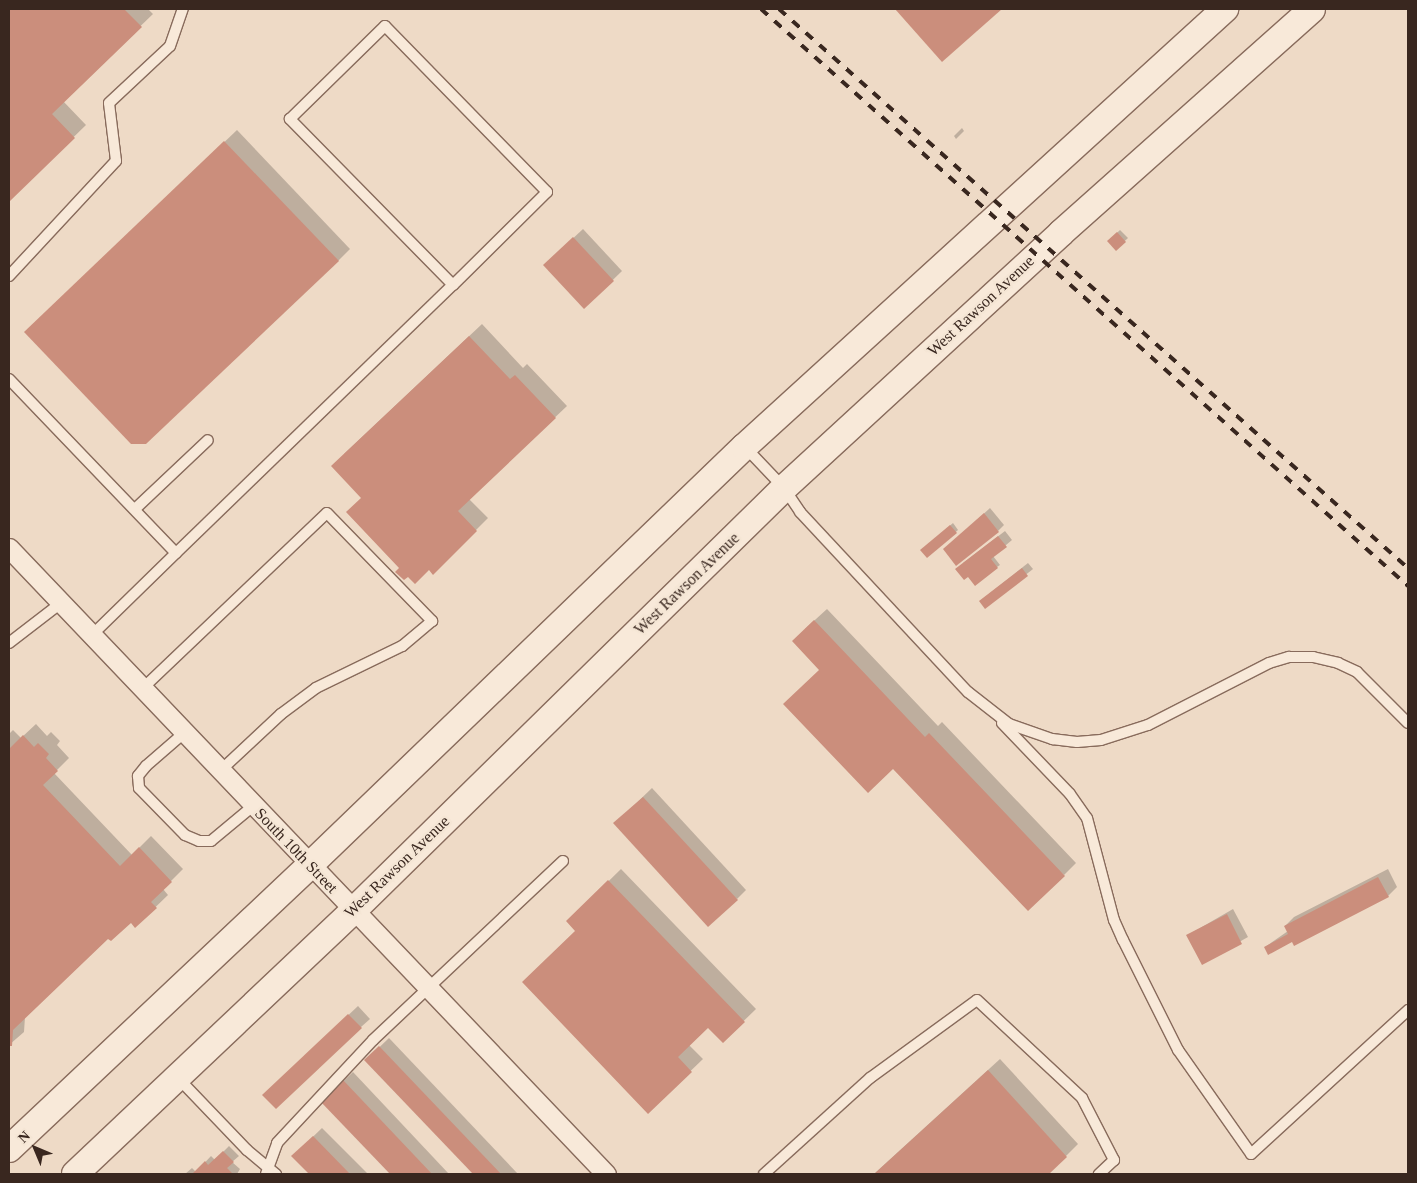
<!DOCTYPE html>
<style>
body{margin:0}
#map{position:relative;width:1417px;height:1183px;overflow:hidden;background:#eedac6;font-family:Georgia,serif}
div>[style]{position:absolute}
.shadow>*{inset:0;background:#0003}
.building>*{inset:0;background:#cb8e7c}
.roads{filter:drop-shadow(1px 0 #886b5c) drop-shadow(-1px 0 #886b5c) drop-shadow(0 1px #886b5c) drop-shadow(0 -1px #886b5c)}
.lane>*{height:10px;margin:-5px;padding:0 5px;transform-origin:5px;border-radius:5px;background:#f8e9d9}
.street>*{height:19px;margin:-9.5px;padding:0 9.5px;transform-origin:9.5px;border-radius:9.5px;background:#f8e9d9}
.secondary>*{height:26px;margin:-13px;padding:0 13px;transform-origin:13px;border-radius:13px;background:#f8e9d9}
.rail>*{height:4px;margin-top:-2px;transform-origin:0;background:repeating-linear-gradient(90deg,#39271f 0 9px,transparent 0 18px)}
span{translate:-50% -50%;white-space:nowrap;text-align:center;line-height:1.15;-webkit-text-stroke:5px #f5e6d5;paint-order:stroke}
.street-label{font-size:16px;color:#39271f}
.frame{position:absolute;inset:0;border:10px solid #39271f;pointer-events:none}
.north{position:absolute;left:10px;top:1123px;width:50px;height:50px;-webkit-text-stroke:4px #f5e6d5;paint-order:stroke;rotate:315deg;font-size:14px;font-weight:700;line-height:20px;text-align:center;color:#39271f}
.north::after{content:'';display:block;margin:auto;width:18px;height:22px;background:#39271f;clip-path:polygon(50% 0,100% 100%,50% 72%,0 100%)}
</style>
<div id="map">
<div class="shadow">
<div style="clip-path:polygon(9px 9px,148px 9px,153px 14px,63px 101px,86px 125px,9px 200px)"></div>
<div style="clip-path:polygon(897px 9px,1000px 9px,942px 60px)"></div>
<div style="clip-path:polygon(962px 128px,964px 131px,956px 139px,954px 136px)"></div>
<div style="clip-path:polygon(237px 130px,350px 249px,338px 261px,38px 320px)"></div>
<div style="clip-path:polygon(583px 229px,622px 271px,584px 308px,553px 257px)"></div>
<div style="clip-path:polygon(1120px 230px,1128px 238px,1116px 249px,1108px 241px)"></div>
<div style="clip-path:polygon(482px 324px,523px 368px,527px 364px,567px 406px,469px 499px,488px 518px,433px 573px,429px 569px,401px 568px,362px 497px,344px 454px)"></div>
<div style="clip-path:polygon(990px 508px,1004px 525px,998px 531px,978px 519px)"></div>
<div style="clip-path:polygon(953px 523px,958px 530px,927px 557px,924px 548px)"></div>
<div style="clip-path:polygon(1005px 531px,1012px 540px,993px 556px,1000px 565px,997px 567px,963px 563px)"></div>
<div style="clip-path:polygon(1028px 563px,1033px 569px,985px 607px,980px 601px)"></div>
<div style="clip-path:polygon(827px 609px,938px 726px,942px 722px,1076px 863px,1064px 875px,820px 669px,805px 629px)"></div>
<div style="clip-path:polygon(36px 724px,47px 736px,51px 732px,60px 741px,57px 745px,69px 758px,54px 773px,132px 855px,151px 836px,183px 869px,163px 889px,168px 895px,136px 926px,131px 921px,108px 937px,25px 1017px,24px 1032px,9px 1045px,9px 734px,13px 730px,21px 738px)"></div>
<div style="clip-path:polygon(652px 788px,746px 890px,737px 899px,624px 815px)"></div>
<div style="clip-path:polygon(621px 869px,756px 1009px,723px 1041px,708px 1026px,689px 1045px,703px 1059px,648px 1112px,577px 931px,568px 921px)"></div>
<div style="clip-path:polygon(1388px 869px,1397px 887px,1388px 896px,1293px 940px,1265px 947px,1288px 931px,1285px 926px,1294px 917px)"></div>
<div style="clip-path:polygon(1233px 909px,1248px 937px,1202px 963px,1188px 935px)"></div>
<div style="clip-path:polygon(358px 1006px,370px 1019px,361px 1027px,273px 1086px)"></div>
<div style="clip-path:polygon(389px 1038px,518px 1174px,475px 1174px,366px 1060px)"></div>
<div style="clip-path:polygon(1000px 1059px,1078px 1144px,1066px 1156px,1047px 1174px,874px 1174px)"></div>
<div style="clip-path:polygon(353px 1072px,449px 1174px,391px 1174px,322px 1101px)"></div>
<div style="clip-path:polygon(322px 1128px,368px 1174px,311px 1174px,293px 1156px)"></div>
<div style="clip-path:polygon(229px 1146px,239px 1156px,232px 1162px,240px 1169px,237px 1174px,185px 1174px,192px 1168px,196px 1172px,211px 1156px,215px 1160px)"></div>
</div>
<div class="building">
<div style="clip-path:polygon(9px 9px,124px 9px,142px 27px,52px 114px,75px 138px,9px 202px)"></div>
<div style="clip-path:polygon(895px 9px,1002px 9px,942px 62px)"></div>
<div style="clip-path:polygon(224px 141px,339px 261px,146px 444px,131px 444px,24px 332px)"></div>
<div style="clip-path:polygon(1117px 232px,1126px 242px,1116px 251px,1107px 241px)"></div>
<div style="clip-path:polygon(573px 237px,614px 281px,584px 309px,543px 265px)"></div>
<div style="clip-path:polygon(469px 336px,510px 379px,515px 375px,556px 418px,458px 511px,477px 531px,433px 575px,429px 570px,415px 584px,408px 577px,404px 580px,395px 572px,399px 568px,346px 512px,361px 498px,331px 466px)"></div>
<div style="clip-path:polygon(984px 513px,999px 532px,956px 566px,943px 549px)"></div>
<div style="clip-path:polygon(950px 525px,957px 533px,927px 558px,920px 550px)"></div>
<div style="clip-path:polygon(998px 536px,1007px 547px,991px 559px,998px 568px,975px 586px,968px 577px,964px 580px,955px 569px)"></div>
<div style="clip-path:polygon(1022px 568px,1028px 576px,985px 609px,979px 601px)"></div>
<div style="clip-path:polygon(814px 620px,925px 737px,929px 733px,1065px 876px,1028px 911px,893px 769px,868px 793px,783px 704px,819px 670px,792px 641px)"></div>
<div style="clip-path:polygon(23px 735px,34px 747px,38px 743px,49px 754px,46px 758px,58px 771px,43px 785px,120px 866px,139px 847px,172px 882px,151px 902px,157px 908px,135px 928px,131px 923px,111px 941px,108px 939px,13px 1030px,12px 1046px,9px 1046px,9px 749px)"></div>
<div style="clip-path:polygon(643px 797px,738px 900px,708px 927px,613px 823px)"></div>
<div style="clip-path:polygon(1378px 877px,1389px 897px,1294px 946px,1292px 942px,1268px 955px,1264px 947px,1288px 934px,1284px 926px)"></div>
<div style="clip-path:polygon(608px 880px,745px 1022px,723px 1043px,708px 1028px,678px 1057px,692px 1072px,648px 1114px,522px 982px,575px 931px,566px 921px)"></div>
<div style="clip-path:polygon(1227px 914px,1242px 944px,1202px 965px,1186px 935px)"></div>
<div style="clip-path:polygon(348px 1014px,362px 1028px,276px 1109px,262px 1095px)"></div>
<div style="clip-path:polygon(379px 1046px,501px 1174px,473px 1174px,364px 1060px)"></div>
<div style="clip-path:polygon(988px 1070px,1067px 1157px,1049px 1174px,874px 1174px)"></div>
<div style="clip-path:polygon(343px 1080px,432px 1174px,390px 1174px,320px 1101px)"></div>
<div style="clip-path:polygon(313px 1136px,350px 1174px,309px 1174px,291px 1156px)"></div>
<div style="clip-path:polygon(223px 1151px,234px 1162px,227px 1168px,233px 1174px,192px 1174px,205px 1161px,208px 1165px)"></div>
</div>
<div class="roads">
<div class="lane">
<div style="left:9px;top:276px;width:157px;rotate:-47.1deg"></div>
<div style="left:116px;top:161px;width:58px;rotate:-96.9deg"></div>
<div style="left:109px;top:103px;width:83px;rotate:-43.1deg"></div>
<div style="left:170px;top:46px;width:39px;rotate:-71deg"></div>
<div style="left:9px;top:379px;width:241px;rotate:46.2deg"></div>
<div style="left:176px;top:553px;width:117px;rotate:135.7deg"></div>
<div style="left:745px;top:447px;width:57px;rotate:46.4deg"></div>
<div style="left:784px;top:488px;width:29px;rotate:56deg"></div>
<div style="left:800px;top:512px;width:246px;rotate:47deg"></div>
<div style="left:968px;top:692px;width:52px;rotate:38deg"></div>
<div style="left:1009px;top:724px;width:46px;rotate:19.2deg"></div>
<div style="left:1052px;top:739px;width:25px;rotate:7deg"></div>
<div style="left:1077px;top:742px;width:24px;rotate:-5deg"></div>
<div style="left:1101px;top:740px;width:49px;rotate:-17.7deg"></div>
<div style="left:1148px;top:725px;width:136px;rotate:-27.1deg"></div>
<div style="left:1269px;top:663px;width:21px;rotate:-17deg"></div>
<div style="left:1289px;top:657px;width:24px"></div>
<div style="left:1313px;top:657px;width:26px;rotate:13deg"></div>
<div style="left:1338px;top:663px;width:21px;rotate:25deg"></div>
<div style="left:1357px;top:672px;width:72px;rotate:45deg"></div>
<div style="left:135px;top:509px;width:100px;rotate:-43.4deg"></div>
<div style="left:176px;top:553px;width:385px;rotate:-44.1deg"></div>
<div style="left:453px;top:285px;width:233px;rotate:-134.5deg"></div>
<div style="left:290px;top:119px;width:133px;rotate:-44.4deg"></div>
<div style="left:385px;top:26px;width:232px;rotate:45.7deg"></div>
<div style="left:547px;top:192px;width:132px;rotate:135.3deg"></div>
<div style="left:9px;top:643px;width:66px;rotate:-37.6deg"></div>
<div style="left:142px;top:689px;width:255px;rotate:-43.6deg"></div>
<div style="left:327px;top:513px;width:151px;rotate:45.8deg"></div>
<div style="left:432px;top:621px;width:39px;rotate:140deg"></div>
<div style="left:402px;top:646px;width:96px;rotate:154deg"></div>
<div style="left:316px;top:688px;width:44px;rotate:143.4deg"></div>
<div style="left:281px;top:714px;width:83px;rotate:136.9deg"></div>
<div style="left:1002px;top:723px;width:98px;rotate:46.2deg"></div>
<div style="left:1070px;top:794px;width:29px;rotate:55deg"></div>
<div style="left:1087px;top:818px;width:106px;rotate:75.2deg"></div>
<div style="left:1114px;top:920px;width:22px;rotate:66deg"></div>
<div style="left:1123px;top:940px;width:123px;rotate:63.4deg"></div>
<div style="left:1178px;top:1050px;width:127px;rotate:54.9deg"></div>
<div style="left:1251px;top:1154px;width:213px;rotate:-42.5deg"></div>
<div style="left:184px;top:733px;width:50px;rotate:139deg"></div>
<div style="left:146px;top:766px;width:13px;rotate:129deg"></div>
<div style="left:138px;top:776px;width:12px;rotate:85deg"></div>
<div style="left:139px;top:788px;width:66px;rotate:45.6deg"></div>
<div style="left:185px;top:835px;width:15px;rotate:23deg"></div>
<div style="left:199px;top:841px;width:12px"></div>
<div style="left:211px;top:841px;width:55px;rotate:-39.8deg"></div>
<div style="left:178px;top:1078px;width:100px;rotate:46.2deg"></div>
<div style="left:247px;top:1150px;width:38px;rotate:40deg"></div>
<div style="left:266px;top:1174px;width:33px;rotate:-70deg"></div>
<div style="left:277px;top:1143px;width:141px;rotate:-47deg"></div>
<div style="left:373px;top:1040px;width:261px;rotate:-43.3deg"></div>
<div style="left:764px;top:1174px;width:143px;rotate:-42.2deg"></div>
<div style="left:870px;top:1078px;width:132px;rotate:-36.1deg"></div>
<div style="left:977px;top:1000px;width:144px;rotate:43deg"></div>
<div style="left:1082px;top:1098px;width:70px;rotate:62.7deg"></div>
<div style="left:1114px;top:1160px;width:21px;rotate:137deg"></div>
</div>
<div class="street">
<div style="left:9px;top:548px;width:865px;rotate:46.36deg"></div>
</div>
<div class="secondary">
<div style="left:9px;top:1149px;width:414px;rotate:-43.3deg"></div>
<div style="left:310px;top:865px;width:603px;rotate:-43.92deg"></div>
<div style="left:744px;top:447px;width:651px;rotate:-42.32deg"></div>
<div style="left:75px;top:1174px;width:384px;rotate:-43.4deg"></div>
<div style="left:354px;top:910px;width:602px;rotate:-44.46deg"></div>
<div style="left:784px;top:488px;width:377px;rotate:-42.6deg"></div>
<div style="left:1061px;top:233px;width:336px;rotate:-41.7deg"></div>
</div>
</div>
<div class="rail">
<div style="left:761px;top:9px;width:867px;rotate:41.73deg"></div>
<div style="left:779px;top:9px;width:841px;rotate:41.63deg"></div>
</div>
<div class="street-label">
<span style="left:981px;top:306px;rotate:-43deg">West Rawson Avenue</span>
<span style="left:687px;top:584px;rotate:-44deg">West Rawson Avenue</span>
<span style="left:296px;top:851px;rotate:46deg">South 10th Street</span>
<span style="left:397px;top:867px;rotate:-44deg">West Rawson Avenue</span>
</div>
<div class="frame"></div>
<div class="north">N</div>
</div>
